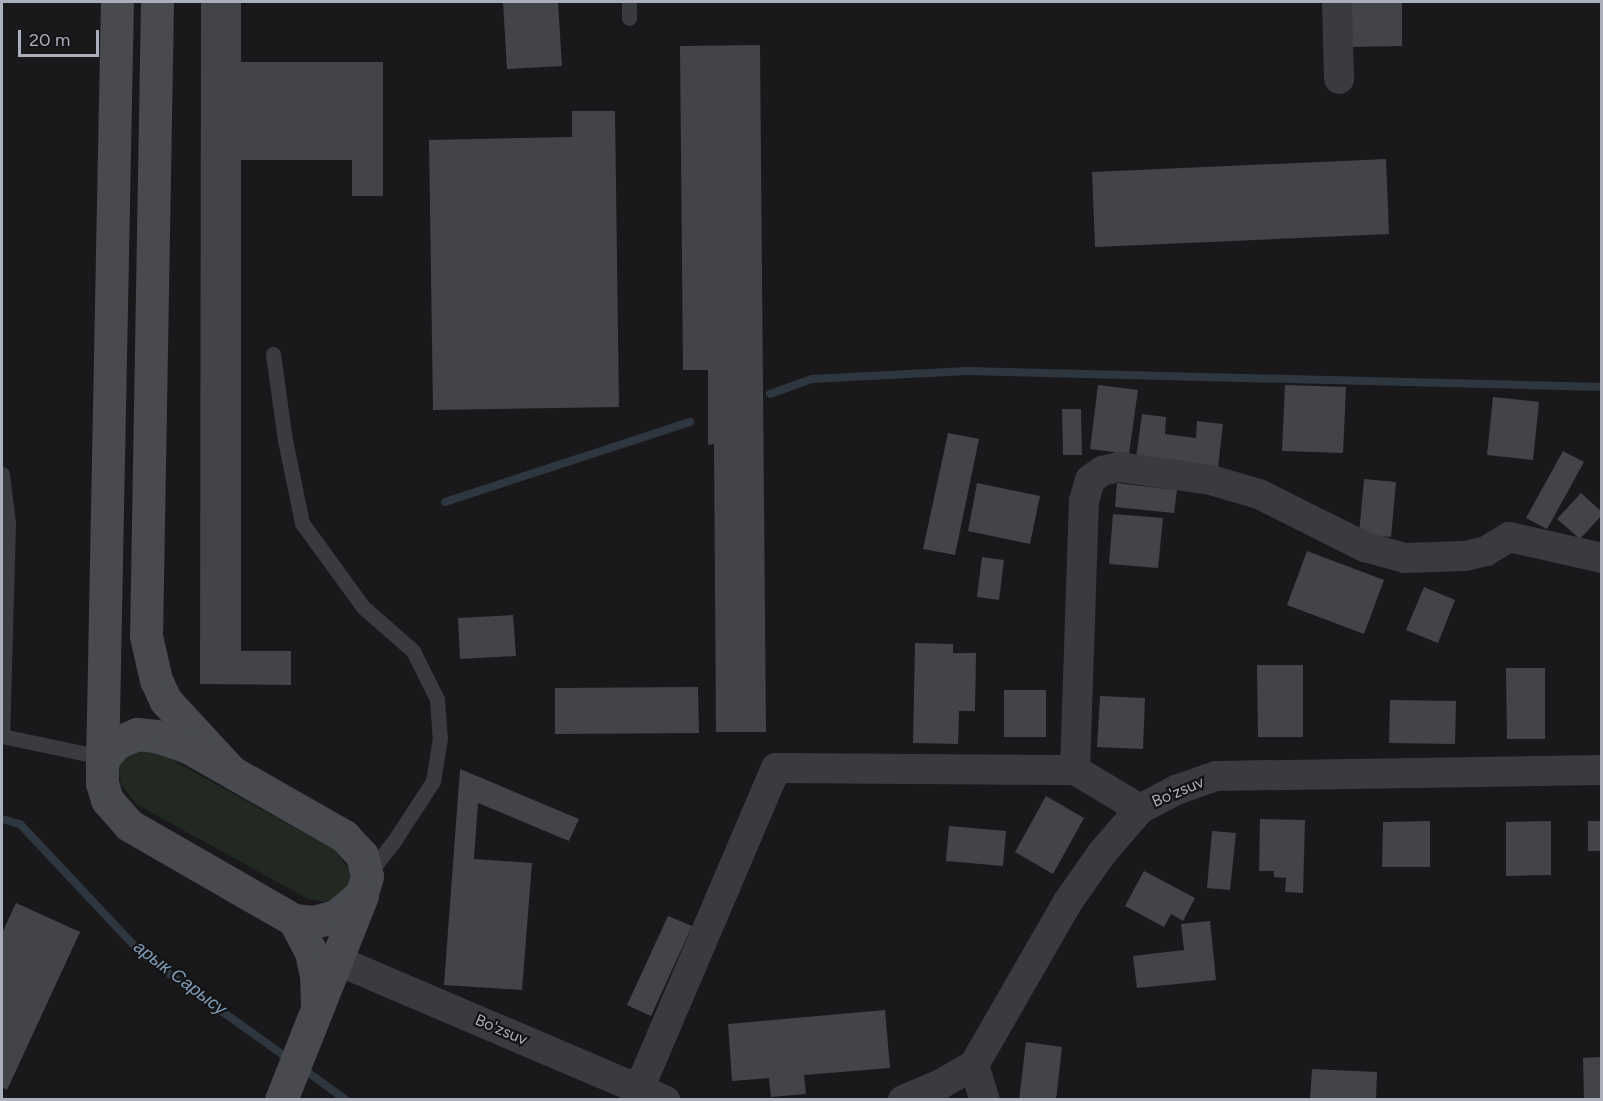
<!DOCTYPE html>
<meta charset="utf-8">
<style>
body{margin:0}
#map{position:relative;width:1603px;height:1101px;overflow:hidden;background:#19191b;font-family:Figtree,sans-serif}
div>[style]{position:absolute}
.green>*{inset:0;background:#212922}
.stream>*{height:8px;margin:-4px;padding:0 4px;transform-origin:4px;border-radius:4px;background:#2e3740}
.building>*{inset:0;background:#434448}
.lane>*{height:15px;margin:-7.5px;padding:0 7.5px;transform-origin:7.5px;border-radius:7.5px;background:#3a3b40}
.street>*{height:30px;margin:-15px;padding:0 15px;transform-origin:15px;border-radius:15px;background:#3a3b40}
.secondary>*{height:33px;margin:-16.5px;padding:0 16.5px;transform-origin:16.5px;border-radius:16.5px;background:#484a50}
span{translate:-50% -50%;white-space:nowrap;text-align:center;line-height:1.15;-webkit-text-stroke:4.5px #141416;paint-order:stroke}
.street-label{font-size:16px;color:#abafbb}
.water-label{font-size:18px;color:#829cb6;font-style:italic}
.frame{position:absolute;inset:0;border:3px solid #abafbb;pointer-events:none}
.scale{position:absolute;left:18px;top:30px;width:81px;height:27px;box-sizing:border-box;border:3px solid #abafbb;border-top:0;padding-left:8px;font-size:18px;line-height:21px;white-space:nowrap;color:#abafbb;-webkit-text-stroke:4px #141416;paint-order:stroke}
</style>
<div id="map">
<div class="green">
<div style="clip-path:polygon(138px 750px,150px 751px,163px 755px,335px 850px,348px 868px,351px 880px,349px 892px,330px 903px,308px 899px,136px 804px,121px 784px,118px 763px,126px 754px)"></div>
</div>
<div class="stream">
<div style="left:770px;top:394px;width:45px;rotate:-19.7deg"></div>
<div style="left:812px;top:379px;width:155px;rotate:-3deg"></div>
<div style="left:967px;top:371px;width:635px;rotate:1.44deg"></div>
<div style="left:445px;top:502px;width:258px;rotate:-18.1deg"></div>
<div style="left:2px;top:819px;width:19px;rotate:16deg"></div>
<div style="left:20px;top:824px;width:180px;rotate:46.8deg"></div>
<div style="left:143px;top:955px;width:179px;rotate:35.5deg"></div>
<div style="left:302px;top:1068px;width:54px;rotate:36deg"></div>
</div>
<div class="building">
<div style="clip-path:polygon(201px 2px,241px 2px,241px 62px,383px 62px,383px 196px,352px 196px,352px 160px,241px 160px,241px 651px,291px 651px,291px 685px,200px 684px)"></div>
<div style="clip-path:polygon(503px 2px,558px 2px,562px 66px,507px 69px)"></div>
<div style="clip-path:polygon(1347px 2px,1402px 2px,1402px 46px,1348px 47px)"></div>
<div style="clip-path:polygon(760px 45px,766px 732px,716px 732px,714px 444px,708px 445px,708px 370px,683px 370px,680px 46px)"></div>
<div style="clip-path:polygon(572px 111px,615px 111px,619px 407px,433px 410px,429px 140px,572px 137px)"></div>
<div style="clip-path:polygon(1386px 159px,1389px 234px,1095px 247px,1092px 172px)"></div>
<div style="clip-path:polygon(1098px 385px,1138px 390px,1129px 454px,1090px 449px)"></div>
<div style="clip-path:polygon(1285px 385px,1346px 387px,1343px 453px,1282px 451px)"></div>
<div style="clip-path:polygon(1493px 397px,1539px 402px,1533px 460px,1487px 455px)"></div>
<div style="clip-path:polygon(1062px 409px,1081px 409px,1082px 455px,1063px 455px)"></div>
<div style="clip-path:polygon(1142px 414px,1166px 417px,1165px 434px,1196px 438px,1197px 421px,1223px 424px,1218px 467px,1136px 458px)"></div>
<div style="clip-path:polygon(948px 433px,979px 439px,955px 555px,923px 549px)"></div>
<div style="clip-path:polygon(1563px 451px,1584px 462px,1547px 529px,1526px 518px)"></div>
<div style="clip-path:polygon(1364px 479px,1396px 482px,1391px 537px,1359px 534px)"></div>
<div style="clip-path:polygon(977px 483px,1040px 496px,1030px 544px,968px 531px)"></div>
<div style="clip-path:polygon(1117px 483px,1177px 490px,1174px 513px,1115px 507px)"></div>
<div style="clip-path:polygon(1581px 493px,1602px 512px,1602px 515px,1580px 539px,1557px 519px)"></div>
<div style="clip-path:polygon(1113px 514px,1163px 518px,1158px 568px,1109px 564px)"></div>
<div style="clip-path:polygon(1307px 551px,1384px 580px,1364px 634px,1287px 605px)"></div>
<div style="clip-path:polygon(982px 557px,1004px 560px,999px 600px,977px 597px)"></div>
<div style="clip-path:polygon(1424px 587px,1455px 600px,1438px 643px,1406px 630px)"></div>
<div style="clip-path:polygon(513px 615px,516px 656px,460px 659px,458px 618px)"></div>
<div style="clip-path:polygon(915px 643px,953px 644px,953px 653px,976px 653px,975px 711px,959px 711px,958px 744px,913px 743px)"></div>
<div style="clip-path:polygon(1257px 665px,1303px 665px,1303px 737px,1258px 737px)"></div>
<div style="clip-path:polygon(1506px 668px,1545px 668px,1545px 739px,1507px 739px)"></div>
<div style="clip-path:polygon(698px 687px,699px 733px,555px 734px,555px 688px)"></div>
<div style="clip-path:polygon(1004px 690px,1046px 690px,1046px 737px,1004px 737px)"></div>
<div style="clip-path:polygon(1100px 696px,1145px 698px,1143px 749px,1097px 747px)"></div>
<div style="clip-path:polygon(1390px 700px,1456px 701px,1455px 744px,1389px 743px)"></div>
<div style="clip-path:polygon(460px 769px,579px 819px,569px 841px,478px 803px,474px 859px,532px 863px,522px 990px,444px 985px)"></div>
<div style="clip-path:polygon(1046px 796px,1084px 818px,1053px 874px,1015px 852px)"></div>
<div style="clip-path:polygon(1260px 819px,1305px 820px,1303px 893px,1285px 892px,1286px 878px,1274px 877px,1274px 871px,1259px 871px)"></div>
<div style="clip-path:polygon(1430px 821px,1430px 867px,1382px 867px,1383px 822px)"></div>
<div style="clip-path:polygon(1551px 821px,1551px 875px,1506px 876px,1506px 822px)"></div>
<div style="clip-path:polygon(1588px 821px,1602px 821px,1602px 851px,1588px 851px)"></div>
<div style="clip-path:polygon(949px 826px,1006px 831px,1003px 866px,946px 861px)"></div>
<div style="clip-path:polygon(1212px 831px,1236px 833px,1230px 890px,1207px 888px)"></div>
<div style="clip-path:polygon(1144px 871px,1195px 898px,1183px 921px,1171px 914px,1164px 927px,1125px 906px)"></div>
<div style="clip-path:polygon(16px 903px,80px 932px,7px 1090px,2px 1087px,2px 933px)"></div>
<div style="clip-path:polygon(668px 916px,692px 926px,651px 1016px,627px 1005px)"></div>
<div style="clip-path:polygon(1210px 921px,1216px 980px,1137px 988px,1133px 956px,1184px 950px,1181px 924px)"></div>
<div style="clip-path:polygon(885px 1010px,890px 1068px,804px 1075px,806px 1094px,771px 1097px,769px 1078px,732px 1081px,728px 1024px)"></div>
<div style="clip-path:polygon(1026px 1042px,1062px 1047px,1056px 1100px,1019px 1100px)"></div>
<div style="clip-path:polygon(1602px 1057px,1602px 1100px,1584px 1100px,1583px 1058px)"></div>
<div style="clip-path:polygon(1312px 1069px,1377px 1072px,1376px 1100px,1310px 1100px)"></div>
</div>
<div class="lane">
<div style="left:629px;top:18px;width:16px;rotate:-90deg"></div>
<div style="left:273px;top:354px;width:87px;rotate:82.1deg"></div>
<div style="left:285px;top:440px;width:85px;rotate:78.4deg"></div>
<div style="left:302px;top:523px;width:104px;rotate:54deg"></div>
<div style="left:363px;top:607px;width:67px;rotate:41.3deg"></div>
<div style="left:413px;top:651px;width:54px;rotate:63.4deg"></div>
<div style="left:437px;top:699px;width:39px;rotate:86deg"></div>
<div style="left:440px;top:738px;width:44px;rotate:99.2deg"></div>
<div style="left:433px;top:781px;width:72px;rotate:123deg"></div>
<div style="left:394px;top:841px;width:42px;rotate:128.2deg"></div>
<div style="left:2px;top:474px;width:49px;rotate:83deg"></div>
<div style="left:8px;top:523px;width:213px;rotate:91.6deg"></div>
<div style="left:2px;top:736px;width:102px;rotate:11.9deg"></div>
</div>
<div class="street">
<div style="left:1337px;top:2px;width:77px;rotate:88.5deg"></div>
<div style="left:1075px;top:770px;width:269px;rotate:-88.1deg"></div>
<div style="left:1084px;top:501px;width:22px;rotate:-74deg"></div>
<div style="left:1090px;top:480px;width:15px;rotate:-37deg"></div>
<div style="left:1102px;top:471px;width:17px;rotate:-13deg"></div>
<div style="left:1119px;top:467px;width:93px;rotate:8deg"></div>
<div style="left:1211px;top:480px;width:50px;rotate:16.3deg"></div>
<div style="left:1259px;top:494px;width:119px;rotate:26.6deg"></div>
<div style="left:1365px;top:547px;width:41px;rotate:15.4deg"></div>
<div style="left:1405px;top:558px;width:60px;rotate:-1.9deg"></div>
<div style="left:1465px;top:556px;width:22px;rotate:-13deg"></div>
<div style="left:1486px;top:551px;width:27px;rotate:-31deg"></div>
<div style="left:1509px;top:537px;width:95px;rotate:12.7deg"></div>
<div style="left:336px;top:960px;width:358px;rotate:23.1deg"></div>
<div style="left:974px;top:1065px;width:37px;rotate:73deg"></div>
<div style="left:639px;top:1089px;width:349px;rotate:-66.9deg"></div>
<div style="left:776px;top:768px;width:299px;rotate:0.4deg"></div>
<div style="left:1075px;top:770px;width:76px;rotate:31deg"></div>
<div style="left:903px;top:1100px;width:41px;rotate:-22.8deg"></div>
<div style="left:941px;top:1084px;width:38px;rotate:-30deg"></div>
<div style="left:974px;top:1065px;width:187px;rotate:-60.1deg"></div>
<div style="left:1067px;top:903px;width:61px;rotate:-55deg"></div>
<div style="left:1102px;top:853px;width:58px;rotate:-49.2deg"></div>
<div style="left:1140px;top:809px;width:41px;rotate:-27.8deg"></div>
<div style="left:1176px;top:790px;width:42px;rotate:-19.3deg"></div>
<div style="left:1216px;top:776px;width:386px;rotate:-0.9deg"></div>
</div>
<div class="secondary">
<div style="left:157px;top:2px;width:634px;rotate:90.99deg"></div>
<div style="left:146px;top:636px;width:45px;rotate:77.2deg"></div>
<div style="left:156px;top:680px;width:23px;rotate:65deg"></div>
<div style="left:166px;top:701px;width:94px;rotate:47.2deg"></div>
<div style="left:137px;top:734px;width:19px;rotate:6deg"></div>
<div style="left:156px;top:736px;width:34px;rotate:19deg"></div>
<div style="left:188px;top:747px;width:180px;rotate:29.7deg"></div>
<div style="left:344px;top:836px;width:26px;rotate:47deg"></div>
<div style="left:362px;top:855px;width:22px;rotate:77deg"></div>
<div style="left:367px;top:876px;width:19px;rotate:106deg"></div>
<div style="left:362px;top:894px;width:34px;rotate:140deg"></div>
<div style="left:336px;top:916px;width:24px;rotate:165deg"></div>
<div style="left:313px;top:922px;width:19px;rotate:-174deg"></div>
<div style="left:294px;top:920px;width:190px;rotate:-150.1deg"></div>
<div style="left:129px;top:825px;width:33px;rotate:-131deg"></div>
<div style="left:107px;top:800px;width:18px;rotate:-106deg"></div>
<div style="left:102px;top:783px;width:17px;rotate:-90deg"></div>
<div style="left:102px;top:766px;width:9px;rotate:-77deg"></div>
<div style="left:104px;top:757px;width:18px;rotate:-49deg"></div>
<div style="left:116px;top:743px;width:23px;rotate:-23deg"></div>
<div style="left:102px;top:766px;width:764px;rotate:-88.88deg"></div>
<div style="left:294px;top:920px;width:36px;rotate:62deg"></div>
<div style="left:311px;top:952px;width:24px;rotate:78deg"></div>
<div style="left:316px;top:975px;width:27px;rotate:88deg"></div>
<div style="left:281px;top:1100px;width:220px;rotate:-68.4deg"></div>
</div>
<div class="street-label">
<span style="left:1178px;top:792px;rotate:-23deg">Bo'zsuv</span>
<span style="left:501px;top:1030px;rotate:23deg">Bo'zsuv</span>
</div>
<div class="water-label">
<span style="left:180px;top:978px;rotate:37deg">арык Сарысу</span>
</div>
<div class="frame"></div>
<div class="scale">20 m</div>
</div>
